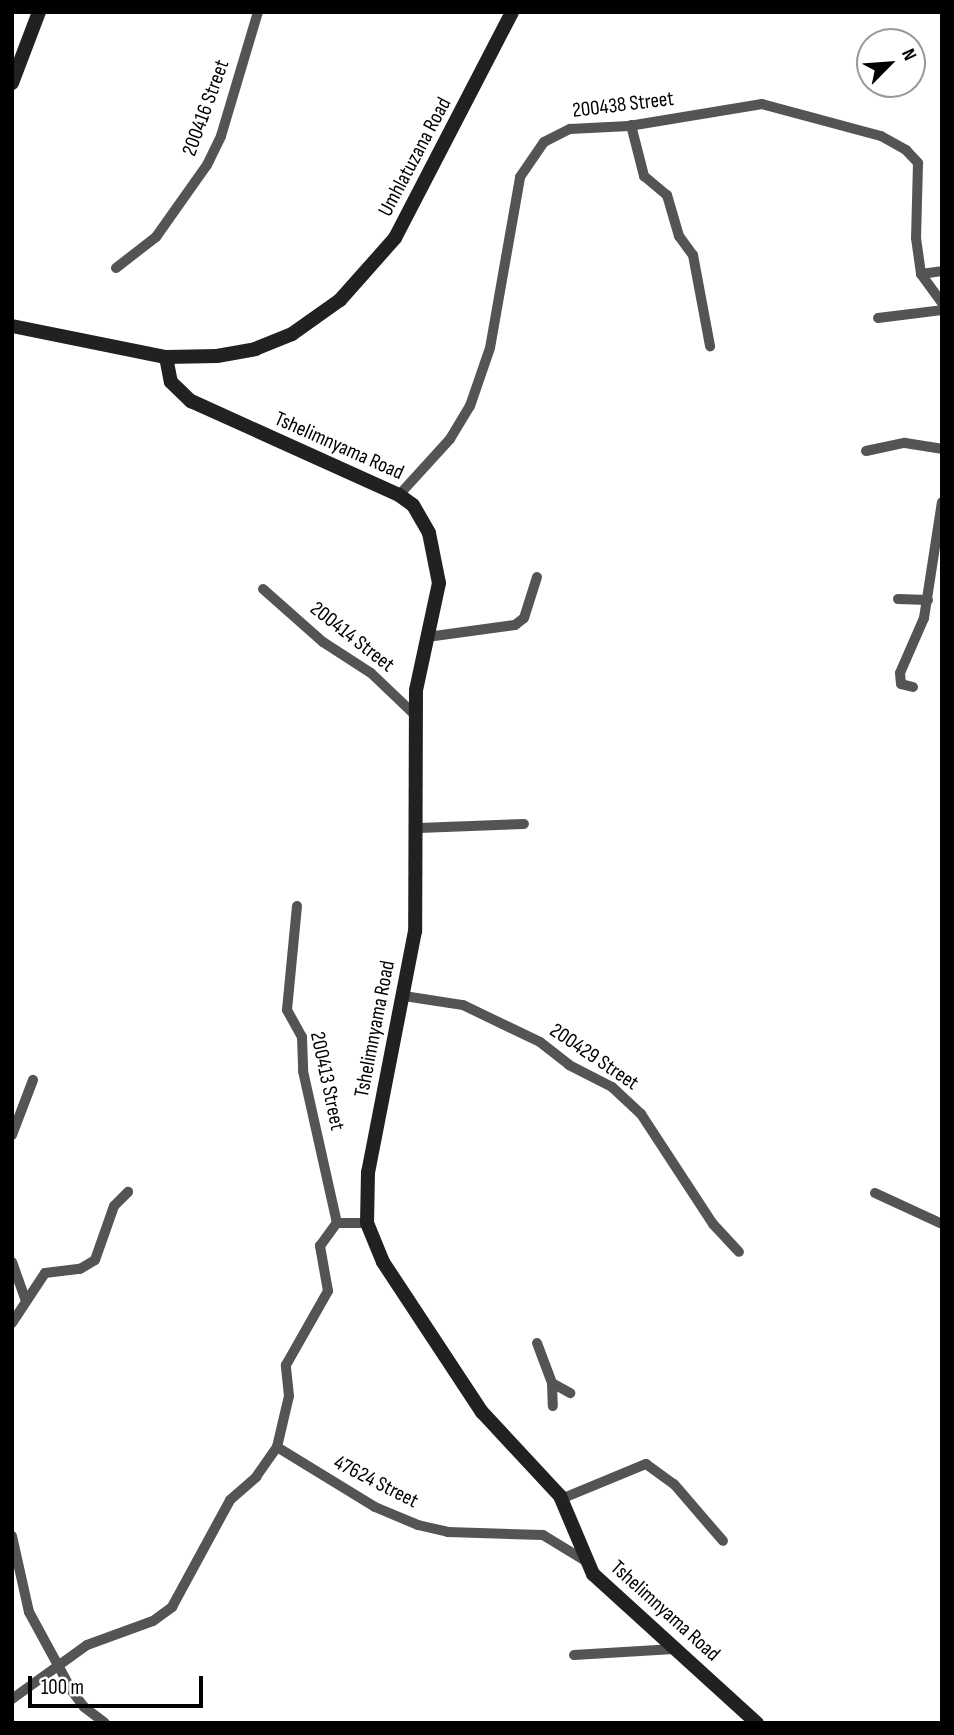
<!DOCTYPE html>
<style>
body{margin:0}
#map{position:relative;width:954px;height:1735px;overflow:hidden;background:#fff;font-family:"Sofia Sans Condensed",sans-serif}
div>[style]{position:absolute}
.street>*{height:10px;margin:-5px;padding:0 5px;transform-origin:5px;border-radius:5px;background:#545454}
.secondary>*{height:14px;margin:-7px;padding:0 7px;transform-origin:7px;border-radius:7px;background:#212121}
span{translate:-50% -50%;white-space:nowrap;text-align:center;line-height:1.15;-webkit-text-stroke:5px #fff;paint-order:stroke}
.street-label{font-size:21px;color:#000}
.frame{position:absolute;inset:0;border:14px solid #000;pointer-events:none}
.north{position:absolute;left:856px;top:28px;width:70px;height:70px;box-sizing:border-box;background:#fff;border:2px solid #999;border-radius:50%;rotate:65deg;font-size:19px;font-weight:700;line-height:28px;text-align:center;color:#000}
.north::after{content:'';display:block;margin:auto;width:24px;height:32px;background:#000;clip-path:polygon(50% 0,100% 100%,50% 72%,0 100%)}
.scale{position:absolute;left:28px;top:1676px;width:175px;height:32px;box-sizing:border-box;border:4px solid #000;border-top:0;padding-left:9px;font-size:21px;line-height:24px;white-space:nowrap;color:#000;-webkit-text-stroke:5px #fff;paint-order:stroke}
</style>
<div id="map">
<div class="street">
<div style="left:631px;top:125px;width:53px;rotate:75.7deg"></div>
<div style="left:644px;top:176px;width:30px;rotate:40deg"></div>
<div style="left:667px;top:195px;width:43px;rotate:73.7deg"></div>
<div style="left:679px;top:236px;width:24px;rotate:54deg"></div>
<div style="left:693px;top:255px;width:93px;rotate:79.4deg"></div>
<div style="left:116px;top:268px;width:51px;rotate:-37.8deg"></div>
<div style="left:156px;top:237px;width:88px;rotate:-54.7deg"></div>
<div style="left:207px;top:165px;width:32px;rotate:-64deg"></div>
<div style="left:221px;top:136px;width:129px;rotate:-73.4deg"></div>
<div style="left:921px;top:274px;width:21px;rotate:-8deg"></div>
<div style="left:878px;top:318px;width:64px;rotate:-7.1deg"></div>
<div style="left:866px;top:451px;width:40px;rotate:-12deg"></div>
<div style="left:905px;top:443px;width:37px;rotate:9deg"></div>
<div style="left:399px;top:495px;width:76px;rotate:-47.7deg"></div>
<div style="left:450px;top:439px;width:39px;rotate:-59deg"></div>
<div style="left:470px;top:406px;width:61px;rotate:-71deg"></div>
<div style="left:490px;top:348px;width:174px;rotate:-80deg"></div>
<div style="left:520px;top:177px;width:42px;rotate:-55.6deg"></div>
<div style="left:544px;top:142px;width:29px;rotate:-27deg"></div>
<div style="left:570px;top:129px;width:59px;rotate:-2.9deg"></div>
<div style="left:629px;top:126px;width:135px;rotate:-9.4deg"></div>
<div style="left:762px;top:104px;width:123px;rotate:15.1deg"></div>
<div style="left:881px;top:136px;width:29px;rotate:29deg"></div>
<div style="left:906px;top:150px;width:18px;rotate:47deg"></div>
<div style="left:918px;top:163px;width:75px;rotate:91.5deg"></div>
<div style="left:916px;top:238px;width:36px;rotate:82deg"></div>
<div style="left:921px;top:274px;width:36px;rotate:54deg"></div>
<div style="left:263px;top:589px;width:80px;rotate:41.5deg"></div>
<div style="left:323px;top:642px;width:57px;rotate:32.9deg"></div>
<div style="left:371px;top:673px;width:64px;rotate:43.7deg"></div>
<div style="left:898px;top:599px;width:30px;rotate:2deg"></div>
<div style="left:427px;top:637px;width:89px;rotate:-7.8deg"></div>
<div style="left:515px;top:625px;width:11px;rotate:-38deg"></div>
<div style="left:524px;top:618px;width:43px;rotate:-72.4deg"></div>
<div style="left:913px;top:687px;width:12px;rotate:-166deg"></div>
<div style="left:901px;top:684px;width:11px;rotate:-95deg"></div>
<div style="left:900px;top:673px;width:60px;rotate:-66.4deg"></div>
<div style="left:924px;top:618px;width:117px;rotate:-81.2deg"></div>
<div style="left:419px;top:828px;width:105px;rotate:-2.2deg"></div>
<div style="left:297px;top:906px;width:104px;rotate:95.5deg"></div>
<div style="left:287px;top:1010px;width:31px;rotate:61deg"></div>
<div style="left:302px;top:1037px;width:34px;rotate:88deg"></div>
<div style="left:303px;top:1071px;width:156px;rotate:77.4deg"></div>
<div style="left:404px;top:996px;width:60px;rotate:8.7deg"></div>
<div style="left:463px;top:1005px;width:85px;rotate:25.7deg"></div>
<div style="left:540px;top:1042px;width:37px;rotate:38deg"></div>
<div style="left:569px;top:1065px;width:48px;rotate:27.1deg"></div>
<div style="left:612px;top:1087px;width:40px;rotate:43deg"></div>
<div style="left:641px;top:1114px;width:131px;rotate:56.8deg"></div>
<div style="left:713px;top:1224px;width:38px;rotate:47deg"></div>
<div style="left:12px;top:1135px;width:59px;rotate:-69.1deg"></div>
<div style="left:875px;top:1193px;width:74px;rotate:24.8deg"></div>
<div style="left:337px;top:1223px;width:30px"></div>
<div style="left:12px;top:1262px;width:41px;rotate:70.3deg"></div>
<div style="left:12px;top:1323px;width:60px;rotate:-56.6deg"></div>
<div style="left:45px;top:1273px;width:35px;rotate:-7deg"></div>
<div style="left:80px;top:1269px;width:17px;rotate:-31deg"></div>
<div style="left:95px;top:1260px;width:57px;rotate:-70.6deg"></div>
<div style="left:114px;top:1206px;width:20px;rotate:-45deg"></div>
<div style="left:537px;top:1343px;width:43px;rotate:69.4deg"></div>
<div style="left:552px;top:1383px;width:23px;rotate:88deg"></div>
<div style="left:552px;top:1383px;width:21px;rotate:29deg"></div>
<div style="left:277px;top:1447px;width:115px;rotate:31.5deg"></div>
<div style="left:375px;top:1507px;width:47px;rotate:22.7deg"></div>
<div style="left:418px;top:1525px;width:31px;rotate:13deg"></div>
<div style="left:448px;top:1532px;width:95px;rotate:1.8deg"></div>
<div style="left:543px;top:1535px;width:48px;rotate:31.4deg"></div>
<div style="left:561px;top:1499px;width:92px;rotate:-22.4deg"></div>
<div style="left:646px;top:1464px;width:34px;rotate:36deg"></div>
<div style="left:674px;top:1484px;width:75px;rotate:49.3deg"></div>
<div style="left:12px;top:1536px;width:78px;rotate:77.4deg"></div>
<div style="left:29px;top:1612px;width:90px;rotate:61.4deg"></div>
<div style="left:72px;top:1691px;width:20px;rotate:53deg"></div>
<div style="left:84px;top:1707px;width:26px;rotate:37deg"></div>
<div style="left:574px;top:1655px;width:100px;rotate:-3.4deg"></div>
<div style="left:12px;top:1699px;width:92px;rotate:-35.8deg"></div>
<div style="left:87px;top:1645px;width:70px;rotate:-20deg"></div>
<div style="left:153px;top:1621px;width:24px;rotate:-36deg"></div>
<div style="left:172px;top:1607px;width:122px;rotate:-61.5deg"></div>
<div style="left:230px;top:1500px;width:35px;rotate:-41deg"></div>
<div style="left:256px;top:1477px;width:37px;rotate:-55deg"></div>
<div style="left:277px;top:1447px;width:52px;rotate:-76.8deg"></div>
<div style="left:289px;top:1396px;width:31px;rotate:-96deg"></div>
<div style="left:286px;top:1365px;width:85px;rotate:-60.4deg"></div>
<div style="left:328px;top:1291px;width:46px;rotate:-100.1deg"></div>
<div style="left:320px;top:1246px;width:29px;rotate:-54deg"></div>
</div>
<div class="secondary">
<div style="left:12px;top:83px;width:76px;rotate:-69.2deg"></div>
<div style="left:12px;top:326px;width:157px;rotate:11.4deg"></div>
<div style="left:166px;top:357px;width:51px;rotate:-1.1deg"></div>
<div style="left:217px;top:356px;width:39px;rotate:-10deg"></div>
<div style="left:255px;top:349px;width:40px;rotate:-22deg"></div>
<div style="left:292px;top:334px;width:59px;rotate:-35.3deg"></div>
<div style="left:340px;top:300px;width:83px;rotate:-48.4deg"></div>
<div style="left:395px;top:238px;width:254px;rotate:-62.6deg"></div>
<div style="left:166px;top:357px;width:25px;rotate:79deg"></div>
<div style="left:171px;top:382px;width:28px;rotate:44deg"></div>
<div style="left:191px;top:401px;width:228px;rotate:24.3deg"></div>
<div style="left:399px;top:495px;width:17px;rotate:36deg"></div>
<div style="left:413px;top:505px;width:32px;rotate:60deg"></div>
<div style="left:429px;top:533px;width:51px;rotate:78.7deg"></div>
<div style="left:439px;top:583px;width:109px;rotate:102.1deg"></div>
<div style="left:416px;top:690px;width:241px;rotate:90.2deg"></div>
<div style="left:415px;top:931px;width:246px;rotate:101deg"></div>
<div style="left:368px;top:1172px;width:51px;rotate:91.1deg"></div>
<div style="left:367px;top:1223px;width:42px;rotate:67.7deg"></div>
<div style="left:383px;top:1262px;width:180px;rotate:56.6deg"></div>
<div style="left:482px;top:1412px;width:115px;rotate:47.1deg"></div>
<div style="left:560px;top:1496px;width:85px;rotate:67.1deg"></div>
<div style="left:593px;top:1574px;width:222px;rotate:42.3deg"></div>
</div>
<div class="street-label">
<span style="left:623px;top:105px;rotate:-7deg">200438 Street</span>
<span style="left:206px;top:108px;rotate:-70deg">200416 Street</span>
<span style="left:415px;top:157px;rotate:-62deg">Umhlatuzana Road</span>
<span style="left:339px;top:446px;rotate:24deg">Tshelimnyama Road</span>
<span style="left:352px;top:637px;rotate:38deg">200414 Street</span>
<span style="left:375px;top:1029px;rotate:-79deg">Tshelimnyama Road</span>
<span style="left:594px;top:1057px;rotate:34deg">200429 Street</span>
<span style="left:327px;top:1081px;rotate:78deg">200413 Street</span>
<span style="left:376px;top:1482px;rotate:27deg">47624 Street</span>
<span style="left:665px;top:1611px;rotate:42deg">Tshelimnyama Road</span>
</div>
<div class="frame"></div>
<div class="north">N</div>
<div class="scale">100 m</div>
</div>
